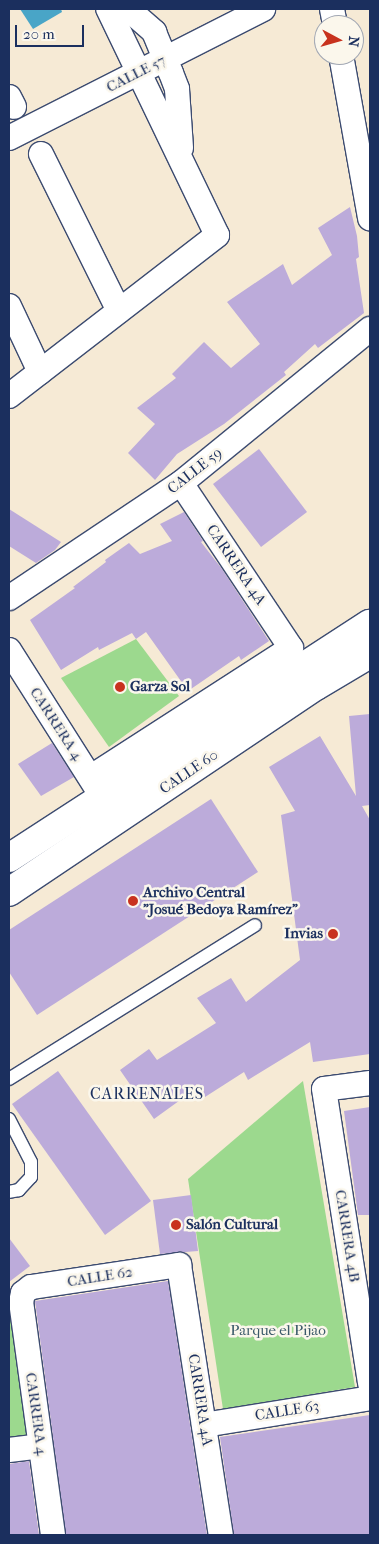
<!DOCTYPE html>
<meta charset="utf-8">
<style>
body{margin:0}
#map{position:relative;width:379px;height:1544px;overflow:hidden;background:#f6ead5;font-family:"IM FELL French Canon",serif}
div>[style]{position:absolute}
.green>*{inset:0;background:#9cd98e}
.water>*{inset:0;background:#49a5c7}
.building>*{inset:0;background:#bcabda}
.roads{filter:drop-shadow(1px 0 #3c4b70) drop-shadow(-1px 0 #3c4b70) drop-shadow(0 1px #3c4b70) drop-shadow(0 -1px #3c4b70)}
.lane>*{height:12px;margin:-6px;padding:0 6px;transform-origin:6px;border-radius:6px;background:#fff}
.street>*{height:24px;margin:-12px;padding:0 12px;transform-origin:12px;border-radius:12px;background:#fff}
.secondary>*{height:28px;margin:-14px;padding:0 14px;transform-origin:14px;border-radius:14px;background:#fff}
.dots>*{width:14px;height:14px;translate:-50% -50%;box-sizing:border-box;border:2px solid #fbf7ec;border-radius:50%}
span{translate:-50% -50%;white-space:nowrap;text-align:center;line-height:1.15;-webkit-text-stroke:5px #fbf7ec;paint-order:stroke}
.street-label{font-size:15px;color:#1b2f5e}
.poi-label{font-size:15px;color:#1b2f5e;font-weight:700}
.left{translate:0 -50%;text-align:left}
.right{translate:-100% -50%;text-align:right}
.park-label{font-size:15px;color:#3b5a6a}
.neighbourhood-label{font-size:16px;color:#1b2f5e;letter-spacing:1px}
.frame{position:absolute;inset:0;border:10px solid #1b2f5e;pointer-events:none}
.north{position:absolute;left:314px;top:15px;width:50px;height:50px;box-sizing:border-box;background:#fbf7ec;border:1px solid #a1a7b3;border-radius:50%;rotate:96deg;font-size:14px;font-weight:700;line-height:20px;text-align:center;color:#1b2f5e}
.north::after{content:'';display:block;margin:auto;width:18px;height:22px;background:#c8321e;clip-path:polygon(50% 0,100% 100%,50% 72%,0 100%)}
.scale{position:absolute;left:15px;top:25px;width:69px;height:22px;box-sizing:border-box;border:2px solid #1b2f5e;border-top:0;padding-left:6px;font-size:15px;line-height:18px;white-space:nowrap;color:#1b2f5e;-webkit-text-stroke:4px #fbf7ec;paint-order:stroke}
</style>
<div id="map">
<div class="green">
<div style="clip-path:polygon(136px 639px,179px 696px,109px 747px,61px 678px)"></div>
<div style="clip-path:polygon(303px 1081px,355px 1387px,223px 1409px,188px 1179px)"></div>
<div style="clip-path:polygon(15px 1298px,33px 1443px,9px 1446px,9px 1299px)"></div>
</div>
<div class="water">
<div style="clip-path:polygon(20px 9px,61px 9px,62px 12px,33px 29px)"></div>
</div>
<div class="building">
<div style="clip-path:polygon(350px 207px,357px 236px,359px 257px,356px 259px,364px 313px,318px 348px,315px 344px,284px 372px,286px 375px,224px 424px,177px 454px,155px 480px,128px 453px,155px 424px,137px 408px,176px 378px,172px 374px,204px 342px,231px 368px,260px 344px,227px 302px,283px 264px,292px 285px,332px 255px,318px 228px)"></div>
<div style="clip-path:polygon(259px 449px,307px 512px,261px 547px,213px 484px)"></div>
<div style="clip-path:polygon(9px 509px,61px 542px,55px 550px,36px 563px,9px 546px)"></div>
<div style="clip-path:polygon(184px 512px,203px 541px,201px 542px,222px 569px,269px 641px,241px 660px,239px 656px,188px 691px,146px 632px,136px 639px,132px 633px,99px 650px,98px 647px,61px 670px,30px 620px,75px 588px,73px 587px,106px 562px,105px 560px,129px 543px,140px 554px,172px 541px,160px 524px)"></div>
<div style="clip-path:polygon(370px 714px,370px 805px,362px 806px,370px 820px,370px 1054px,313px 1062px,310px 1042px,248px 1080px,244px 1072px,205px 1097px,197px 1084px,183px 1098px,154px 1119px,120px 1070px,149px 1049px,157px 1060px,216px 1023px,197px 998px,231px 978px,246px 1002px,300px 960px,281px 815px,295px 811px,269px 767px,320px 736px,356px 796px,349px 716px)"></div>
<div style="clip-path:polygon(52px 743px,74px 777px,41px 796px,18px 764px)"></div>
<div style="clip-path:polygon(211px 799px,258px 872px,37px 1015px,9px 972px,9px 930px)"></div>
<div style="clip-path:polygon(58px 1071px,151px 1201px,105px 1235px,12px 1104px)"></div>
<div style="clip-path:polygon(370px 1107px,370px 1215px,358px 1215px,344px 1111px)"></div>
<div style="clip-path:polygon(191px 1195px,198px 1251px,160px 1254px,153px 1200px)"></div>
<div style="clip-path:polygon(9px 1238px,30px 1266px,9px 1282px)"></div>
<div style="clip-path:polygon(168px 1281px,207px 1535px,66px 1535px,35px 1301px)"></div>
<div style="clip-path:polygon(370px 1415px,370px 1535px,234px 1535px,220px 1437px)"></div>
<div style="clip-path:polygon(29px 1461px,39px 1535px,9px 1535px,9px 1464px)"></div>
</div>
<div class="roads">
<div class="lane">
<div style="left:9px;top:1079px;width:290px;rotate:-32deg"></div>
<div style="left:9px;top:1119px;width:48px;rotate:62.9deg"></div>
<div style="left:31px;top:1162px;width:15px;rotate:90deg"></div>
<div style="left:31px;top:1177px;width:18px;rotate:133deg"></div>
<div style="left:19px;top:1190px;width:10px;rotate:169deg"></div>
</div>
<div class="street">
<div style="left:128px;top:9px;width:35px;rotate:41deg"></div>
<div style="left:154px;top:32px;width:44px;rotate:67.5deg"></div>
<div style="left:171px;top:73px;width:17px;rotate:69deg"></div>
<div style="left:177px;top:89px;width:59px;rotate:86.1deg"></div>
<div style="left:332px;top:9px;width:16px;rotate:79deg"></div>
<div style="left:341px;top:55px;width:166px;rotate:79.9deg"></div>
<div style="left:9px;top:97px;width:11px;rotate:63deg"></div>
<div style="left:9px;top:138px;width:285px;rotate:-26.9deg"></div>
<div style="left:41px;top:154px;width:175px;rotate:63.6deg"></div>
<div style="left:9px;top:306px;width:73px;rotate:64.8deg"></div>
<div style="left:9px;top:396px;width:263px;rotate:-37.7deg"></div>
<div style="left:217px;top:235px;width:251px;rotate:-115.7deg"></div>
<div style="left:9px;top:598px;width:207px;rotate:-33.8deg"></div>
<div style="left:181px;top:483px;width:244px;rotate:-39.2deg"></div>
<div style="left:9px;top:650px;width:166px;rotate:57.6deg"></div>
<div style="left:91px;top:777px;width:238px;rotate:-32.8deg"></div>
<div style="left:291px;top:648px;width:198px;rotate:-123.7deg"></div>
<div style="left:370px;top:1083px;width:46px;rotate:172.6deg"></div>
<div style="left:324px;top:1089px;width:298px;rotate:81.1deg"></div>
<div style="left:204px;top:1425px;width:168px;rotate:-9.2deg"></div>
<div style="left:9px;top:1450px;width:31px;rotate:-7deg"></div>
<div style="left:53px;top:1535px;width:235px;rotate:-97.8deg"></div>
<div style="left:21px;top:1302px;width:9px;rotate:-77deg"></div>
<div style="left:23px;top:1293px;width:10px;rotate:-37deg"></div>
<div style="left:31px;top:1287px;width:150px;rotate:-8.5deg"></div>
<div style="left:179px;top:1265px;width:273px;rotate:81.2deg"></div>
</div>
<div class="secondary">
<div style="left:9px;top:858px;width:430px;rotate:-33deg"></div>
<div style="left:9px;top:892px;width:370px;rotate:-33.9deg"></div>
<div style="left:316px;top:686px;width:63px;rotate:-30.7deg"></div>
</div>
</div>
<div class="dots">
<div style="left:120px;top:687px;background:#c8321e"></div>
<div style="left:133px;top:901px;background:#c8321e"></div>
<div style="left:333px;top:934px;background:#c8321e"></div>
<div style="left:176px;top:1225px;background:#c8321e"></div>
</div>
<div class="street-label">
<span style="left:136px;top:74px;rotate:-27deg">CALLE 57</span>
<span style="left:195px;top:471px;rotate:-38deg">CALLE 59</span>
<span style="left:236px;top:565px;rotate:56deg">CARRERA 4A</span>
<span style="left:56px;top:724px;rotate:57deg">CARRERA 4</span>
<span style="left:189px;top:772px;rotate:-34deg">CALLE 60</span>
<span style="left:347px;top:1236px;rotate:81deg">CARRERA 4B</span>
<span style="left:100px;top:1277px;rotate:-9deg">CALLE 62</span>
<span style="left:200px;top:1400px;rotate:81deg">CARRERA 4A</span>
<span style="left:287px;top:1411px;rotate:-9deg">CALLE 63</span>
<span style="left:36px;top:1414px;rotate:82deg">CARRERA 4</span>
</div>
<div class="poi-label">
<span class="left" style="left:130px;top:687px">Garza Sol</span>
<span class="left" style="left:143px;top:901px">Archivo Central<br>"Josué Bedoya Ramírez"</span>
<span class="right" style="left:323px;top:934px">Invias</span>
<span class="left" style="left:186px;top:1225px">Salón Cultural</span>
</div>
<div class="park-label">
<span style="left:278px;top:1331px">Parque el Pijao</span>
</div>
<div class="neighbourhood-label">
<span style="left:147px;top:1094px">CARRENALES</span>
</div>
<div class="frame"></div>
<div class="north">N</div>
<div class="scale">20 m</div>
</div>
